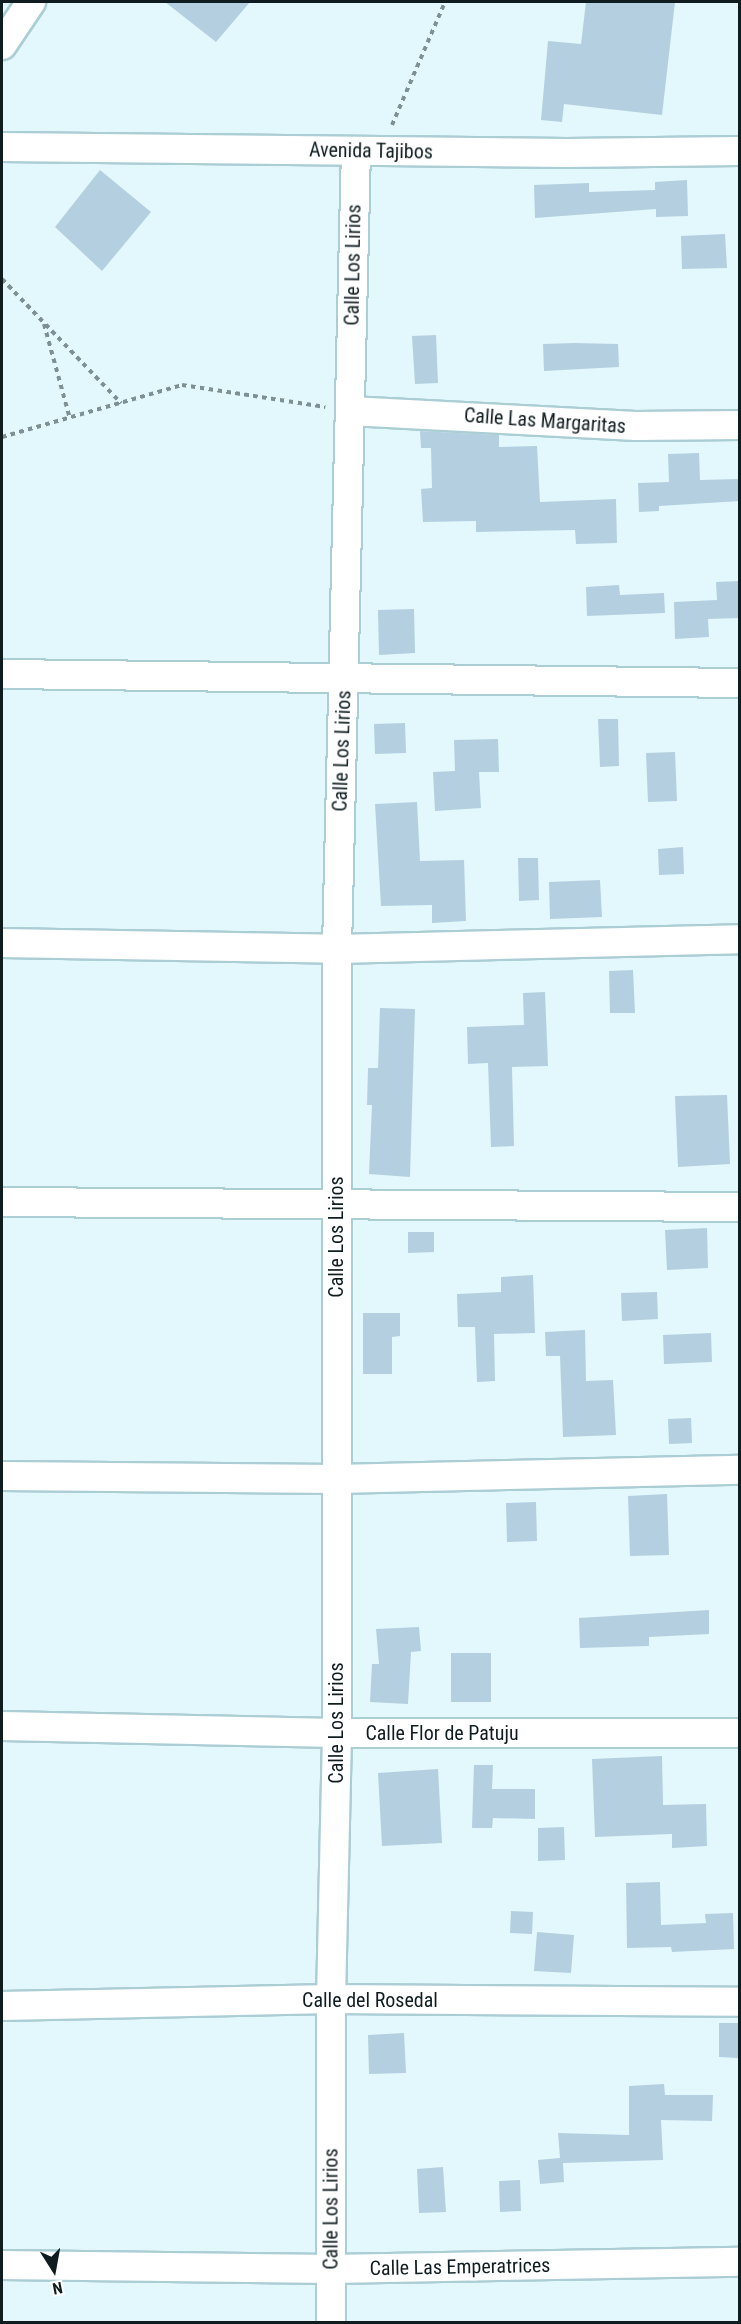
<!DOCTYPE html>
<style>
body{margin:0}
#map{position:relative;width:741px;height:2324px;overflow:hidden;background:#e3f8fc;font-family:"Roboto Condensed",sans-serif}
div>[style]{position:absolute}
.building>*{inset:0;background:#b4cfe0}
.path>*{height:4px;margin-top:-2px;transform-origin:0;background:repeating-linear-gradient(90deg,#7f9093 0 4.5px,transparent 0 9px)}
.roads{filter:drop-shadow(2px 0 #abcdd4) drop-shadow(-2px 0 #abcdd4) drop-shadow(0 2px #abcdd4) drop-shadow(0 -2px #abcdd4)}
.minor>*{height:28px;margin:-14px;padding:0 14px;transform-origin:14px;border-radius:14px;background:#fff}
span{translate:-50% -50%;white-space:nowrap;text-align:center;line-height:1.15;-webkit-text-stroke:6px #fff;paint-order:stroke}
.street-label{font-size:20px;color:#101d20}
.frame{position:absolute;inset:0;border:3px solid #101d20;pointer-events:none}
.north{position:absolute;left:24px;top:2240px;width:60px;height:60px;-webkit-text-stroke:4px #fff;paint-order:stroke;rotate:169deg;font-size:16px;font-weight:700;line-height:24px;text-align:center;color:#101d20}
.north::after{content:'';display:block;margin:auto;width:21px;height:27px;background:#101d20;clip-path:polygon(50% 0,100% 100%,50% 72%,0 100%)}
</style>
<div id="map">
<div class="building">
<div style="clip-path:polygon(165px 2px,250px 2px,216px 42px)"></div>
<div style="clip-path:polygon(586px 2px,675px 2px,662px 115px,564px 104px,562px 122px,541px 120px,548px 41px,581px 44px)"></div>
<div style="clip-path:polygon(100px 170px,151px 212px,102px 271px,55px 227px)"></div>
<div style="clip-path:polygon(687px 180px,688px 216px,656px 217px,656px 209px,535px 218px,534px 185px,589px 183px,589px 192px,655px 190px,655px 182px)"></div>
<div style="clip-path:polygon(725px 234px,727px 268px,682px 269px,681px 236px)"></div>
<div style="clip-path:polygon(436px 335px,438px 383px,415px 384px,412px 336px)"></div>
<div style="clip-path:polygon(574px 343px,618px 344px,619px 367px,544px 371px,543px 344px)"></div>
<div style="clip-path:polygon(420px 431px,499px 435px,499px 447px,537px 446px,540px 502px,616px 499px,617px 543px,576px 544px,575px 530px,476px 532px,476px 521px,423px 522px,421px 489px,432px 488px,431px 448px,421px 448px)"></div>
<div style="clip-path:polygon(699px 453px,700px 480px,740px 479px,740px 501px,659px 506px,659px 511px,639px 512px,638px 483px,669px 482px,668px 454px)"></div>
<div style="clip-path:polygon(740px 581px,740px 618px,708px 619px,709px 637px,675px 639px,674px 602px,717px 600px,716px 582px)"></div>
<div style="clip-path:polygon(619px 585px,620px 595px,664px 593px,665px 613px,587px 616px,586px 587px)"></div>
<div style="clip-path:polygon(414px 609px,415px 653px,379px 655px,378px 610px)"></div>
<div style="clip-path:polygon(598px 719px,618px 719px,619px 766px,600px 767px)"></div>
<div style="clip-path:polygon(405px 723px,406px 753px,375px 754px,374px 724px)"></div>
<div style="clip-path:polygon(498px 739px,499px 772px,479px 772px,481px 808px,435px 811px,433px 772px,455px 771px,454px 740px)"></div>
<div style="clip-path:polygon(675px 752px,677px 801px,648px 802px,646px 753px)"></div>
<div style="clip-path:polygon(417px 802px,420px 861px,464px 860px,466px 921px,432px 923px,432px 905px,381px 906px,375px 804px)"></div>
<div style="clip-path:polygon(683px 847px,684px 874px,659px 875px,658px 849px)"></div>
<div style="clip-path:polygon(518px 858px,538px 858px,539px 900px,519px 901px)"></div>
<div style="clip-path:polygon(600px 880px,602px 917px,550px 919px,549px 882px)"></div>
<div style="clip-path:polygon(633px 970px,635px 1013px,610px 1013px,609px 971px)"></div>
<div style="clip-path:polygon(545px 992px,548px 1066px,512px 1067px,514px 1146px,491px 1147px,488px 1063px,468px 1064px,467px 1027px,524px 1025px,523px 993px)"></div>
<div style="clip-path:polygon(380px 1008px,415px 1009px,410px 1177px,369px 1174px,372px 1105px,367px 1105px,368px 1068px,378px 1068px)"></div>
<div style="clip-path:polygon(727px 1095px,730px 1164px,678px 1167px,675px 1096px)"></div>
<div style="clip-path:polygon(707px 1228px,708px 1268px,667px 1270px,665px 1230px)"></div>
<div style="clip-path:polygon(408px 1232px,434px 1232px,434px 1252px,408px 1253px)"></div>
<div style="clip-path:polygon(533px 1275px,535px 1333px,494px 1334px,495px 1381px,477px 1382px,475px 1327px,458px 1327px,457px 1294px,501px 1292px,501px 1277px)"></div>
<div style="clip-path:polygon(657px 1292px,658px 1319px,622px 1321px,621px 1293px)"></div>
<div style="clip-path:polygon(363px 1313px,400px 1313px,400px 1336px,392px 1337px,392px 1374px,363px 1374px)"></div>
<div style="clip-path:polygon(585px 1330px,586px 1381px,613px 1380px,616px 1435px,563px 1437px,560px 1356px,546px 1356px,545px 1332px)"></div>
<div style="clip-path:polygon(711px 1333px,712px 1362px,664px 1364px,663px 1335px)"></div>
<div style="clip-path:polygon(691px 1418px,692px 1443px,669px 1444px,668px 1419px)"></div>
<div style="clip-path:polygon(667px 1494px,669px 1555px,630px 1556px,628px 1496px)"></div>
<div style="clip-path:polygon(536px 1502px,537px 1541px,507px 1542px,506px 1503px)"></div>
<div style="clip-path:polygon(709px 1610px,709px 1634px,649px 1637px,649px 1646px,580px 1648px,579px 1618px)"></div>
<div style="clip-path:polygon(419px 1627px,421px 1651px,411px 1652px,408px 1704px,370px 1702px,372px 1664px,379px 1664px,376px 1629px)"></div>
<div style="clip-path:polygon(451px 1653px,491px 1653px,491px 1702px,451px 1702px)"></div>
<div style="clip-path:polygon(662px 1756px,663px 1805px,706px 1804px,707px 1846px,672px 1848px,672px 1834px,595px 1837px,592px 1759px)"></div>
<div style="clip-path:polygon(474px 1765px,493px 1765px,492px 1789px,535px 1789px,535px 1819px,493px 1818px,492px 1828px,472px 1828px)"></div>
<div style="clip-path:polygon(438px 1769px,442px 1843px,382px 1846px,378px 1773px)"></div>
<div style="clip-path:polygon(564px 1827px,565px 1860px,538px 1861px,538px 1828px)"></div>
<div style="clip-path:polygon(660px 1882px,661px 1925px,706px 1923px,705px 1914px,733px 1913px,734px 1949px,672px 1952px,671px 1947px,627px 1948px,626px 1883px)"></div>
<div style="clip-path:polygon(511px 1911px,533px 1912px,532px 1934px,510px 1933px)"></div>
<div style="clip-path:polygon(537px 1932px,574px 1935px,571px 1973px,534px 1971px)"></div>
<div style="clip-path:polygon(719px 2023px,738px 2023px,738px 2058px,719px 2057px)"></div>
<div style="clip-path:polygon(404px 2033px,406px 2073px,369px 2074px,368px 2035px)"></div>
<div style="clip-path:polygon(664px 2084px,665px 2095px,713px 2095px,712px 2121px,661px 2120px,663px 2160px,563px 2163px,564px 2182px,540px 2184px,538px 2160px,560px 2158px,558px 2133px,629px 2135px,629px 2086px)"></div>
<div style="clip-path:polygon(443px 2167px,446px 2212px,419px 2213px,417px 2169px)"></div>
<div style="clip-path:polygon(520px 2180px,521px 2211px,500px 2212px,499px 2181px)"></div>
</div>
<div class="path">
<div style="left:392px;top:125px;width:134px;rotate:-66.7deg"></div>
<div style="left:2px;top:279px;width:172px;rotate:46.2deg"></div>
<div style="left:44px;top:324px;width:98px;rotate:74.7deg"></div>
<div style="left:2px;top:437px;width:187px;rotate:-16.1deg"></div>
<div style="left:182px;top:385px;width:145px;rotate:8.7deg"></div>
</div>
<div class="roads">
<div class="minor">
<div style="left:2px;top:45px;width:52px;rotate:-56deg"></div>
<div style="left:2px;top:147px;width:565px;rotate:0.61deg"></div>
<div style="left:567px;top:153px;width:173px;rotate:-0.7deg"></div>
<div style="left:350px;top:411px;width:286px;rotate:3deg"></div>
<div style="left:636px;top:426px;width:104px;rotate:-0.6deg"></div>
<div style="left:2px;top:674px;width:738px;rotate:0.7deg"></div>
<div style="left:2px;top:943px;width:335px;rotate:1deg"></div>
<div style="left:337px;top:949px;width:403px;rotate:-1.4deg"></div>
<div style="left:2px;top:1202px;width:738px;rotate:0.39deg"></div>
<div style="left:2px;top:1476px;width:334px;rotate:0.5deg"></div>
<div style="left:336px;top:1479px;width:404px;rotate:-1.3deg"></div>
<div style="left:2px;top:1726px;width:335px;rotate:1.2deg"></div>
<div style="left:337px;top:1733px;width:403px"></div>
<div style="left:2px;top:2006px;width:329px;rotate:-1.2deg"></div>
<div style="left:331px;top:1999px;width:409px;rotate:0.4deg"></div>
<div style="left:2px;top:2265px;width:329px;rotate:0.7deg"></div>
<div style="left:331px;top:2269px;width:409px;rotate:-1deg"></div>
<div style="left:331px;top:2322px;width:323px;rotate:-90deg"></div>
<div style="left:331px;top:1999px;width:266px;rotate:-88.7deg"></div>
<div style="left:337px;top:1733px;width:784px;rotate:-90deg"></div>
<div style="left:337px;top:949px;width:798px;rotate:-88.64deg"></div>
</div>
</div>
<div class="street-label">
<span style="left:371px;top:151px;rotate:1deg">Avenida Tajibos</span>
<span style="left:353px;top:265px;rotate:-89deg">Calle Los Lirios</span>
<span style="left:545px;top:421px;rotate:4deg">Calle Las Margaritas</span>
<span style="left:342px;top:751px;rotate:-88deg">Calle Los Lirios</span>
<span style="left:336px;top:1237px;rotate:-90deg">Calle Los Lirios</span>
<span style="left:336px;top:1723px;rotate:-90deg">Calle Los Lirios</span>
<span style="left:442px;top:1733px">Calle Flor de Patuju</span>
<span style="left:370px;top:2000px">Calle del Rosedal</span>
<span style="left:331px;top:2209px;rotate:-90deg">Calle Los Lirios</span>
<span style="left:460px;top:2267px;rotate:-1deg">Calle Las Emperatrices</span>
</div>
<div class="frame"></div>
<div class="north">N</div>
</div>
